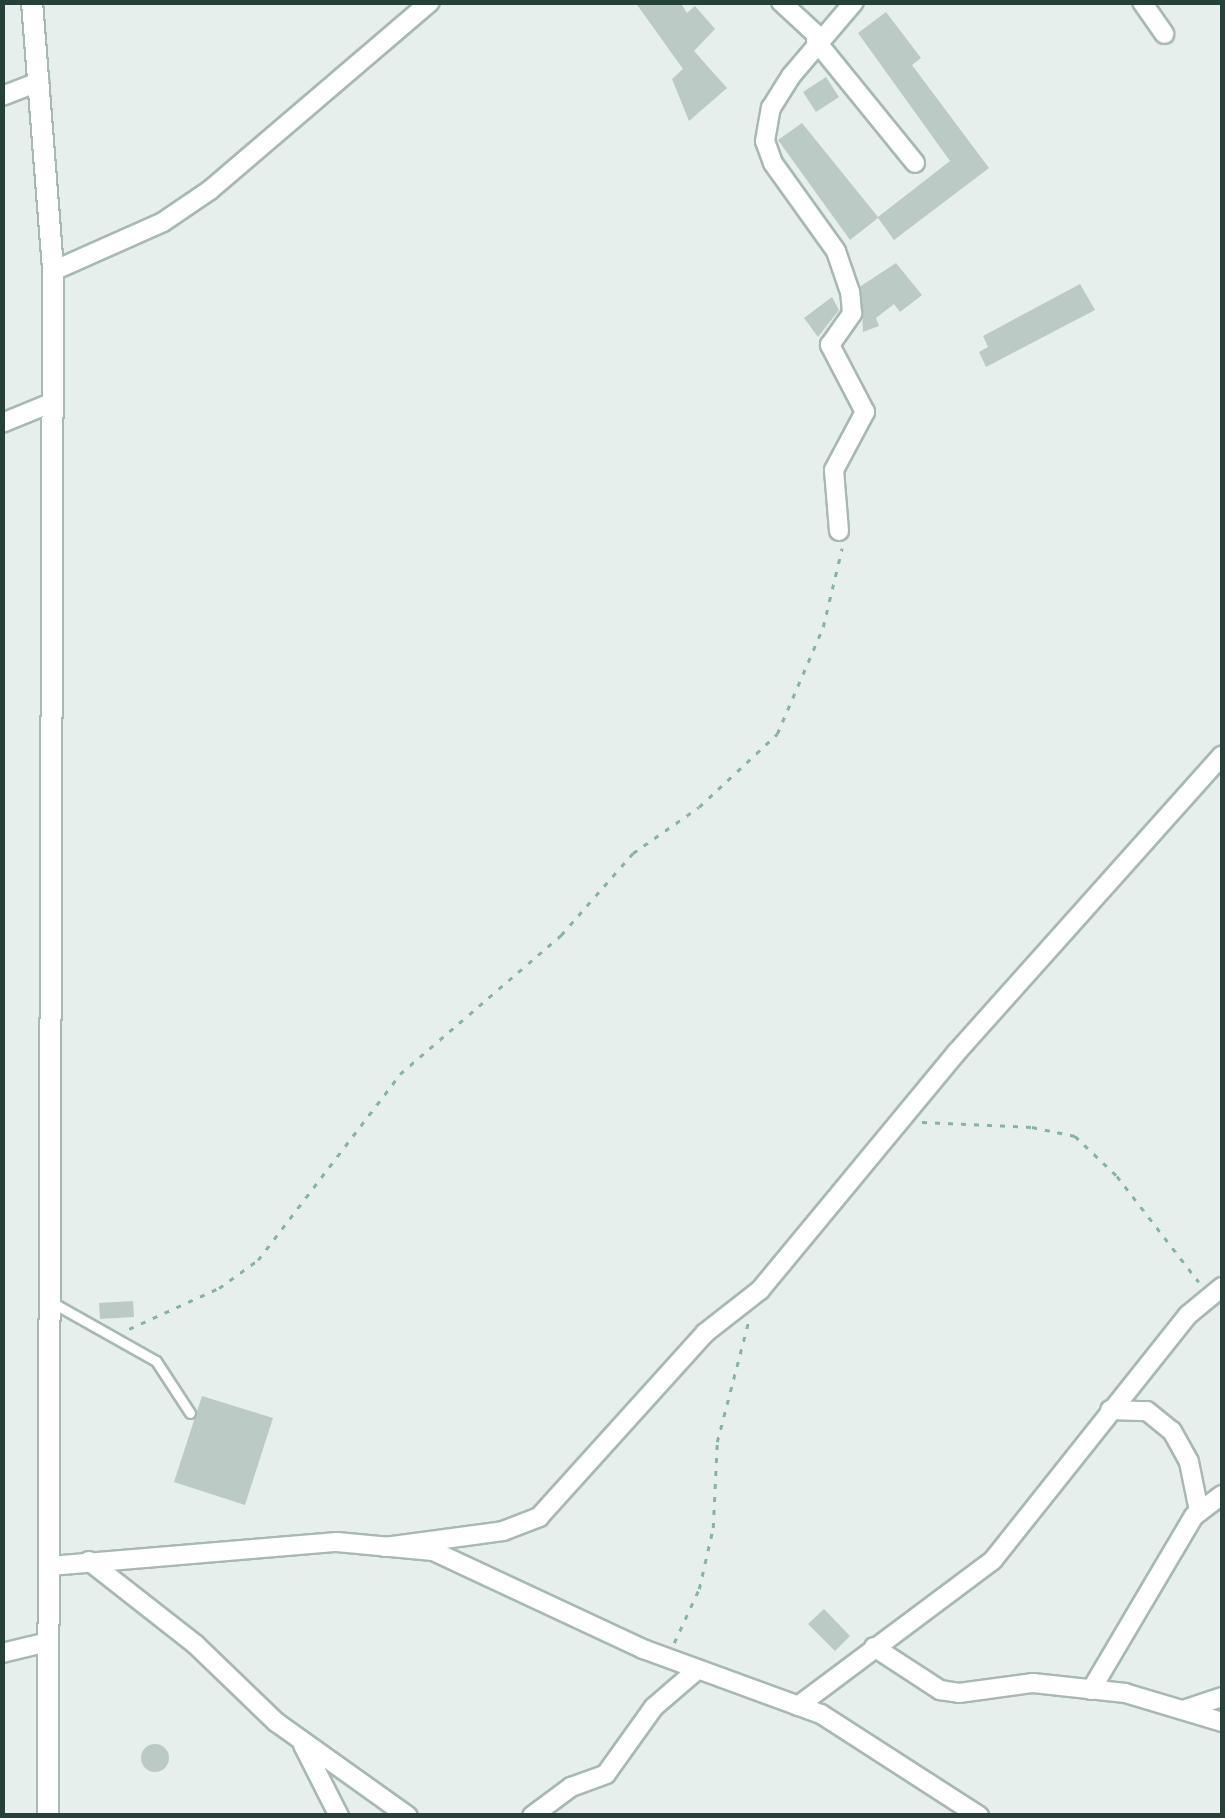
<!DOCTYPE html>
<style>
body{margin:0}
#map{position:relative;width:1225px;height:1818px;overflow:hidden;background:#e6efeb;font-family:Manrope,sans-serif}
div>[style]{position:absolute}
.building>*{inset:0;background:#bbcac4}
.round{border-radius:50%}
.path>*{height:2.5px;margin-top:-1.25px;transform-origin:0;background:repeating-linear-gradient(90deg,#86b3a5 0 5px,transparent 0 13px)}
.roads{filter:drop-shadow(2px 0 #a8b8b2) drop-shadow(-2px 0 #a8b8b2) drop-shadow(0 2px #a8b8b2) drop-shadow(0 -2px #a8b8b2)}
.service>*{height:9px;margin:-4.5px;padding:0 4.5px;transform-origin:4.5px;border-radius:4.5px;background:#fff}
.minor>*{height:18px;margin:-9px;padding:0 9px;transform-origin:9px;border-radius:9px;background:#fff}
.tertiary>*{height:20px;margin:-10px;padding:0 10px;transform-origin:10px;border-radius:10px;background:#fff}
span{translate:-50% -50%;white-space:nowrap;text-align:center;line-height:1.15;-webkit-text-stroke:8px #f7fbf9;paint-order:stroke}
.frame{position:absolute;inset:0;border:5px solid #24423a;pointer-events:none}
</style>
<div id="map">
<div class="building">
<div style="clip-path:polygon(635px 2px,680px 2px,687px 13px,695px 6px,715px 29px,694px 51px,727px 88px,689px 121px,672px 79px,683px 69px)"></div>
<div style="clip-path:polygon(886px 12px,921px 58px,912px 65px,989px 168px,894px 240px,878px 218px,850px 240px,778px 140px,802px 123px,878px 217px,950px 161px,858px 33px)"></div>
<div style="clip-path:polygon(826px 77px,839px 97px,816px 112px,803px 92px)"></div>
<div style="clip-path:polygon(896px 263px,922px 295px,900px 312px,894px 304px,876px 318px,879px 326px,863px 332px,861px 286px)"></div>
<div style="clip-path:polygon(1080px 284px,1095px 310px,986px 367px,979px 352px,988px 347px,983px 336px)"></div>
<div style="clip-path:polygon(832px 297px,839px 310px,818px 337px,804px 318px)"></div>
<div style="clip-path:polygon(133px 1301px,134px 1317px,100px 1319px,99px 1303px)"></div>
<div style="clip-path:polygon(202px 1396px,273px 1418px,245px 1505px,174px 1482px)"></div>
<div style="clip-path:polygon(824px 1609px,850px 1636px,835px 1651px,808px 1624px)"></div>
<div class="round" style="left:141px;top:1744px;width:28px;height:28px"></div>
</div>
<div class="path">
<div style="left:922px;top:1122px;width:110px;rotate:2.6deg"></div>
<div style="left:1032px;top:1127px;width:44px;rotate:11.8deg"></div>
<div style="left:1075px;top:1136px;width:58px;rotate:43.6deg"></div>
<div style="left:1117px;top:1176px;width:134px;rotate:52.3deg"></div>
<div style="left:129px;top:1329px;width:99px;rotate:-24.5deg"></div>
<div style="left:219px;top:1288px;width:48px;rotate:-35.7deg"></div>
<div style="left:258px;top:1260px;width:234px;rotate:-52.6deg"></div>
<div style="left:400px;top:1074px;width:213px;rotate:-40.8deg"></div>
<div style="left:561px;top:935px;width:109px;rotate:-48.7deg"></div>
<div style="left:633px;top:853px;width:80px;rotate:-34.9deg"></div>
<div style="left:699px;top:807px;width:107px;rotate:-43.1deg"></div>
<div style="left:777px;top:734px;width:116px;rotate:-66.7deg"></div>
<div style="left:823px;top:627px;width:81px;rotate:-76.5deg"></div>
<div style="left:674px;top:1643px;width:60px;rotate:-65.2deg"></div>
<div style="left:699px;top:1589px;width:63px;rotate:-77.1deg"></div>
<div style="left:713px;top:1528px;width:86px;rotate:-87.3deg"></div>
<div style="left:717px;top:1442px;width:123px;rotate:-75.4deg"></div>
</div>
<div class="roads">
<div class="service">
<div style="left:53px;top:1303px;width:118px;rotate:29.4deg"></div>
<div style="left:156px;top:1361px;width:62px;rotate:56.8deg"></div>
</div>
<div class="minor">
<div style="left:781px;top:2px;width:53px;rotate:42.7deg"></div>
<div style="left:1142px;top:2px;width:39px;rotate:55deg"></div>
<div style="left:816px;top:41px;width:157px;rotate:50.9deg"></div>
<div style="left:2px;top:96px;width:40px;rotate:-21deg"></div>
<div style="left:53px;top:271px;width:120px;rotate:-24deg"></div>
<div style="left:163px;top:222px;width:57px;rotate:-34.2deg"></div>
<div style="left:210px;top:190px;width:289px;rotate:-40.5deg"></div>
<div style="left:2px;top:423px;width:53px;rotate:-22.2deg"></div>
<div style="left:839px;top:531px;width:61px;rotate:-94.7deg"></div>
<div style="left:834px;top:470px;width:66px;rotate:-61.9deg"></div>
<div style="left:865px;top:412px;width:76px;rotate:-117.6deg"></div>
<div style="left:830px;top:345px;width:39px;rotate:-55deg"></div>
<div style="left:852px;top:313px;width:21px;rotate:-95deg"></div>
<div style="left:850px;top:292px;width:43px;rotate:-108.9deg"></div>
<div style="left:836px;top:251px;width:108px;rotate:-125.6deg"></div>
<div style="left:773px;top:163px;width:23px;rotate:-110deg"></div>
<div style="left:765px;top:141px;width:34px;rotate:-80deg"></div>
<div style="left:771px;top:108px;width:38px;rotate:-58deg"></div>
<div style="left:791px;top:76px;width:97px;rotate:-49.6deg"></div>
<div style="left:1110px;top:1410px;width:37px;rotate:2deg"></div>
<div style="left:1147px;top:1411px;width:32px;rotate:39deg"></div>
<div style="left:1172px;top:1431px;width:35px;rotate:61deg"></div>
<div style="left:1189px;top:1462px;width:50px;rotate:78.5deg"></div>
<div style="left:385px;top:1547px;width:119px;rotate:-7.7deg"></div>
<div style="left:503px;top:1531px;width:39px;rotate:-21deg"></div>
<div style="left:539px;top:1517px;width:248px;rotate:-47.9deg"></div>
<div style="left:705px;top:1333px;width:70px;rotate:-38deg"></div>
<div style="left:760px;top:1290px;width:308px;rotate:-50.4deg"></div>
<div style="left:956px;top:1053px;width:399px;rotate:-48.2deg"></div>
<div style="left:89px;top:1561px;width:136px;rotate:38.1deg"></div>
<div style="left:196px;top:1645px;width:111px;rotate:43.9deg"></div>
<div style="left:276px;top:1722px;width:162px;rotate:35.5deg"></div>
<div style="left:50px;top:1566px;width:288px;rotate:-4.8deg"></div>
<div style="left:337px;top:1542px;width:96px;rotate:5.4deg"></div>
<div style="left:433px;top:1551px;width:232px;rotate:25deg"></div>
<div style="left:643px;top:1649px;width:189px;rotate:20.1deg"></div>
<div style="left:821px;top:1714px;width:188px;rotate:32.8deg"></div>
<div style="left:874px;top:1647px;width:79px;rotate:33.1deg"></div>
<div style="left:940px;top:1690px;width:19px;rotate:9deg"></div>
<div style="left:959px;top:1693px;width:75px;rotate:-7.7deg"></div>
<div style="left:1033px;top:1683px;width:93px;rotate:6.2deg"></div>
<div style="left:1125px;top:1693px;width:101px;rotate:16.6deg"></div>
<div style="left:2px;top:1653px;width:47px;rotate:-13.4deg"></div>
<div style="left:1091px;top:1690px;width:202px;rotate:-59.4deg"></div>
<div style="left:1194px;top:1516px;width:35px;rotate:-37deg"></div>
<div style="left:798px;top:1706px;width:244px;rotate:-36.8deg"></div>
<div style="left:993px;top:1560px;width:313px;rotate:-51.5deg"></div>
<div style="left:1188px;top:1315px;width:44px;rotate:-39.5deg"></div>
<div style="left:1183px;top:1710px;width:41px;rotate:-18.4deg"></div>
<div style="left:303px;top:1745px;width:80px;rotate:63.1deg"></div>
<div style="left:532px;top:1816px;width:49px;rotate:-36.6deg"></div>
<div style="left:571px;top:1787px;width:37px;rotate:-20deg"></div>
<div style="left:606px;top:1774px;width:82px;rotate:-54.4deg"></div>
<div style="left:654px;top:1707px;width:58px;rotate:-40.8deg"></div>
</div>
<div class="tertiary">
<div style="left:32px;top:2px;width:270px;rotate:85.5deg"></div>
<div style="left:53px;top:271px;width:1545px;rotate:90.19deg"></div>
</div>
</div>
<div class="frame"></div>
</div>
